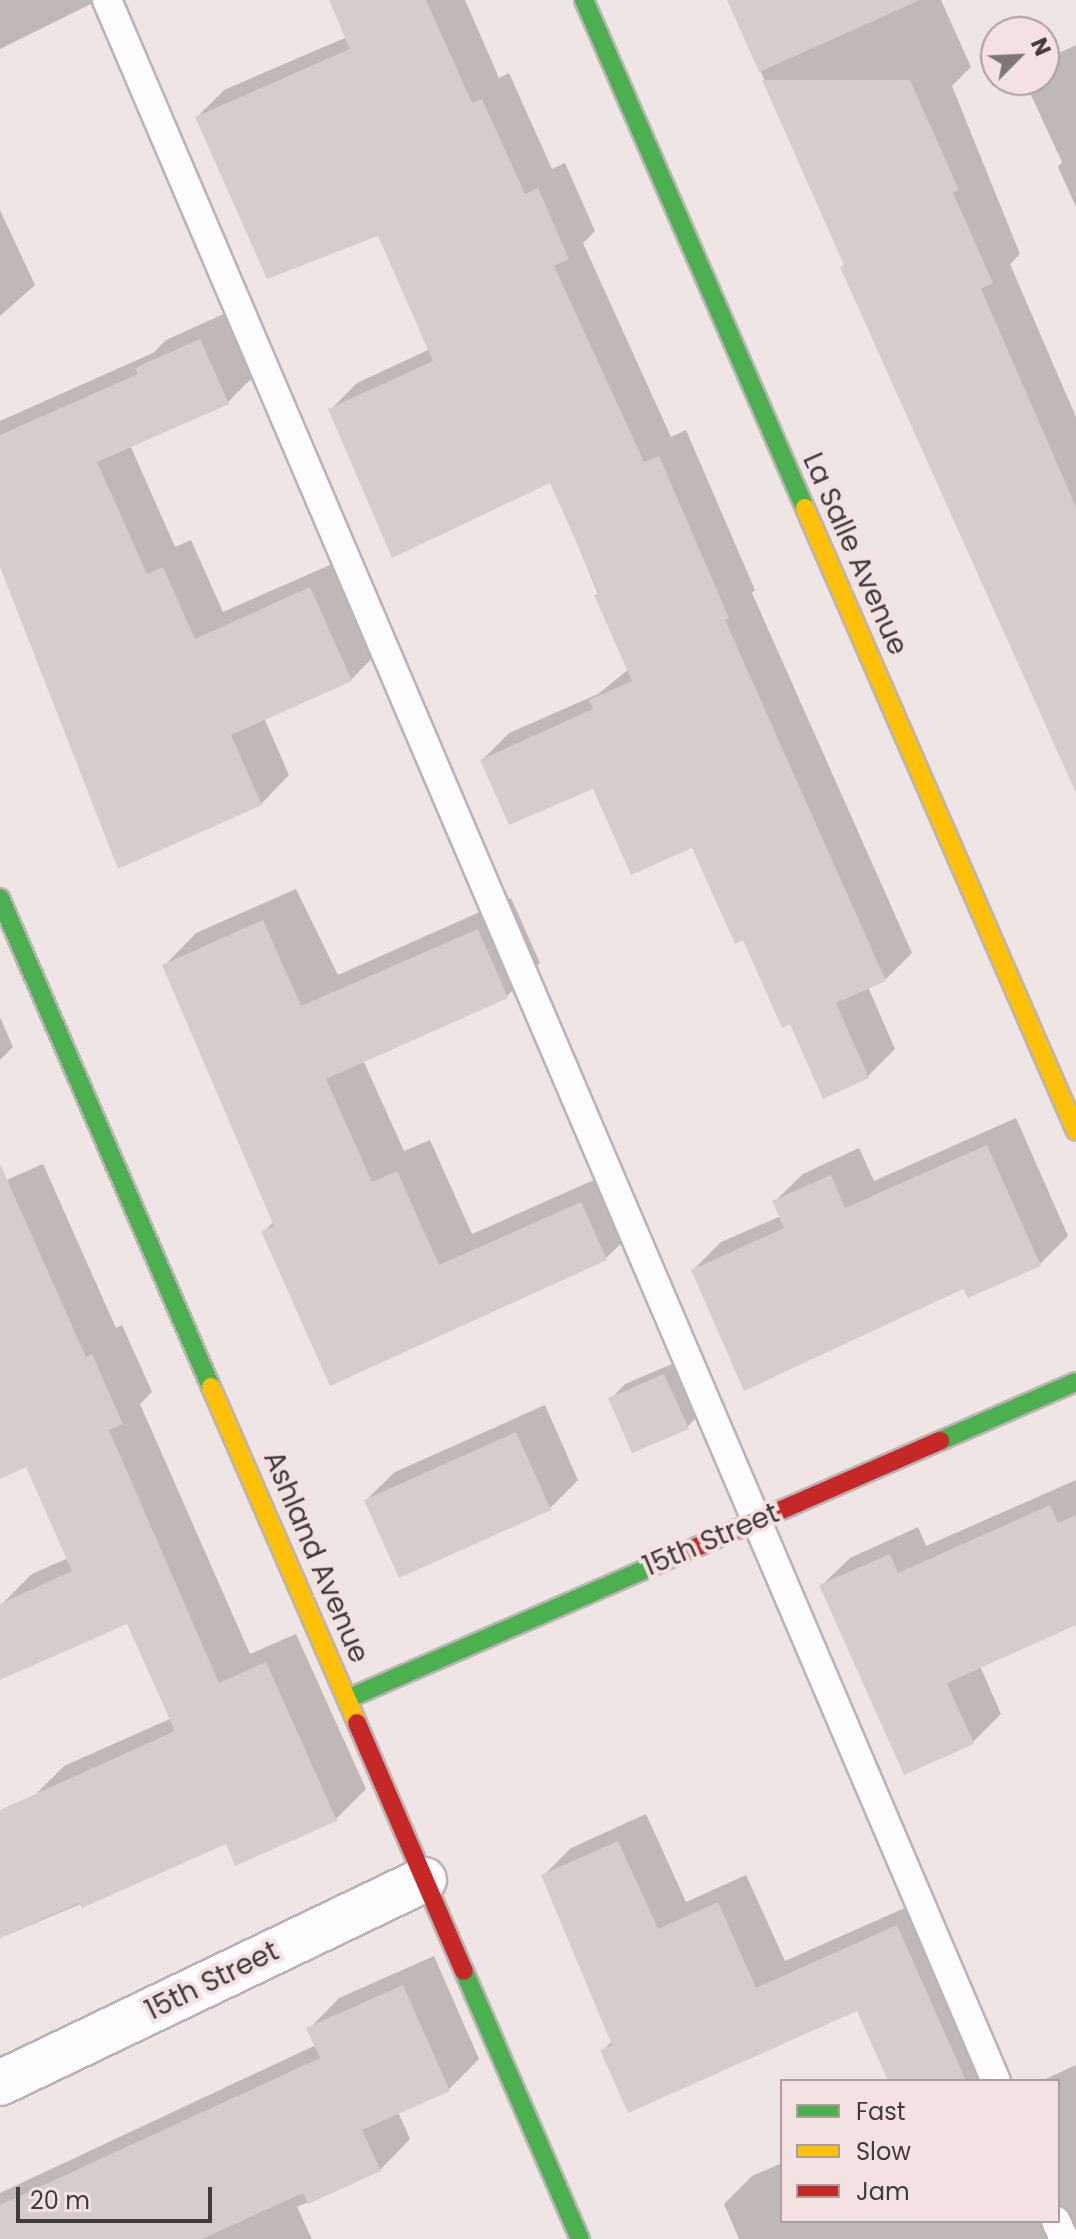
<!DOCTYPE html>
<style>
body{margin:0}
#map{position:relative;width:1076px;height:2239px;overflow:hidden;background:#f0e5e5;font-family:Poppins,sans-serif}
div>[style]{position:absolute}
.shadow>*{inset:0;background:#0003}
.building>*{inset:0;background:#d5cdcc}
.roads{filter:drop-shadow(2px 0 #bbb4b4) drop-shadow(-2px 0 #bbb4b4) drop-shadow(0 2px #bbb4b4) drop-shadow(0 -2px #bbb4b4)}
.lane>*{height:28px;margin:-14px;padding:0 14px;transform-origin:14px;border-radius:14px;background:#fdfbfb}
.street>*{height:44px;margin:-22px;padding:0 22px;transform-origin:22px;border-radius:22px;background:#fdfbfb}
.fast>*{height:18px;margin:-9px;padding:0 9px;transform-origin:9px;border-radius:9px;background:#4caf50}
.slow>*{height:18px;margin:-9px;padding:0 9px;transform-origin:9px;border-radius:9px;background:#ffc107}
.jam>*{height:18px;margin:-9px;padding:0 9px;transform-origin:9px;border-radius:9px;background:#c62828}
span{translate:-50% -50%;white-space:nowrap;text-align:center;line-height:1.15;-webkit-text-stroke:8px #f4e1e1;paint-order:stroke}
.street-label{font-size:28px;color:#423a3b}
.legend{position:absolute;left:780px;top:2079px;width:280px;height:144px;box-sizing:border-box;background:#f4e1e1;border:2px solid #ad9e9f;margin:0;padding:10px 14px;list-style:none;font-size:24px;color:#423a3b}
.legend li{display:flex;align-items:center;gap:16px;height:40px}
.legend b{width:40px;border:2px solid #ad9e9f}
.north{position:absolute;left:980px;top:16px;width:80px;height:80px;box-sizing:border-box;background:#f4e1e1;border:2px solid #ad9e9f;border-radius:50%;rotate:66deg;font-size:22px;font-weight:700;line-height:32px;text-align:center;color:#423a3b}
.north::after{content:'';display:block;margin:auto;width:28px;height:36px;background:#7f7676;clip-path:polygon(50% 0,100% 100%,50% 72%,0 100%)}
.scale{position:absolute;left:16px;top:2187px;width:196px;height:36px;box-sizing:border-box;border:4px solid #423a3b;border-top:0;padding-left:10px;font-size:24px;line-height:28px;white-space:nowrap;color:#423a3b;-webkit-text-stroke:6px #f4e1e1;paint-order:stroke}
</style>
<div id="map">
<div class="shadow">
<div style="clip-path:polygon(0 0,99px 0,0 49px)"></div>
<div style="clip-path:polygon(331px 0,465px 0,499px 78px,509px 73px,552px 169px,565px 163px,595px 231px,583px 243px,671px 437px,686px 430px,755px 590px,752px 593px,912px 953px,885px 980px,868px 987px,895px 1049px,868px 1076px,824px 1096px,791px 1022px,693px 845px,594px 786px,482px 760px,509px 733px,598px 694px,629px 669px,551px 480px,330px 410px,357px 383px,430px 349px,379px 234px,197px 117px,224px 90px,347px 37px)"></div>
<div style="clip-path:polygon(729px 0,941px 0,971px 67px,952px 86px,1020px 254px,1010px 264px,1076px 417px,1076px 783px)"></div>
<div style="clip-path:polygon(1076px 45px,1076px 207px,1058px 167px,1062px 162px,1024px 80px,1044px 80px,1044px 60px)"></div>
<div style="clip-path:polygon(0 210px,35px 285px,0 316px)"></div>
<div style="clip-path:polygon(228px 312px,256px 374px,228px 402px,130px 445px,175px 547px,191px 540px,223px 612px,339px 561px,379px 651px,351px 680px,264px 718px,289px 775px,261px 804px,119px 867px,0 562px,0 421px,153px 353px,166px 340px)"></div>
<div style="clip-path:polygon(296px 889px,338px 975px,511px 898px,540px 963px,507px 996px,363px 1060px,404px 1151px,430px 1140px,472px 1234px,614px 1171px,639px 1226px,606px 1258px,331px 1383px,264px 1232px,274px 1221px,164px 966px,196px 933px)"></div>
<div style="clip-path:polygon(0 1017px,13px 1047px,0 1060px)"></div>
<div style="clip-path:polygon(1016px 1118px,1068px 1236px,1040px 1264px,964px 1286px,693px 1270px,721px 1242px,781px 1216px,774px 1202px,803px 1174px,859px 1148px,874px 1181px)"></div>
<div style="clip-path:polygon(43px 1164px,116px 1328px,122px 1325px,152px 1392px,140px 1404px,250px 1654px,296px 1634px,366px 1789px,336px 1819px,227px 1842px,0 1938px,0 1819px,34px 1796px,64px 1766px,172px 1718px,128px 1621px,2px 1604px,32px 1574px,68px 1558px,27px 1465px,0 1477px,0 1183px)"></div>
<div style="clip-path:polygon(679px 1361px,702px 1412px,687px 1427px,611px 1399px,625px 1384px)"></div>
<div style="clip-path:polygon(545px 1405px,578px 1480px,550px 1508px,366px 1500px,395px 1472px)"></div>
<div style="clip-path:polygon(1076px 1480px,1076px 1623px,980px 1666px,1001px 1714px,973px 1742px,821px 1586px,850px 1558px,918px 1527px,926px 1546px)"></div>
<div style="clip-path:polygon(646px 1814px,686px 1902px,746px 1875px,785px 1961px,925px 1899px,1006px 2081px,889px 2081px,858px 2008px,602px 2051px,612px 2041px,543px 1876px,571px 1848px)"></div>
<div style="clip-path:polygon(434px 1956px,479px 2059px,449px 2089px,398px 2112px,410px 2139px,380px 2170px,297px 2207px,312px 2239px,0 2239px,0 2193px,316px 2045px,309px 2029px,339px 1998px)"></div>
<div style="clip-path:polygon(1076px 2065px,1076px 2239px,739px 2239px,724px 2204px,752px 2176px,782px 2163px,782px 2221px,1058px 2221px,1058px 2081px,1041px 2081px)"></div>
</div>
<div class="building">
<div style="clip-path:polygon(329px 0,426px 0,472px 103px,482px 99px,525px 194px,538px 188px,569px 259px,554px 266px,644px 462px,659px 456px,729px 618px,725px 620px,886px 981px,836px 1003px,869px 1078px,823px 1099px,790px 1024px,782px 1028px,743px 940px,735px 944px,692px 848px,631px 875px,593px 789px,509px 825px,480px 760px,593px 709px,589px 700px,632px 681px,594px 595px,599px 593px,550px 483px,392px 558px,328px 409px,433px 361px,378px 236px,267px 279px,195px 117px,350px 49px)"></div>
<div style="clip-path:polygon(727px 0,920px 0,759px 72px)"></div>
<div style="clip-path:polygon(762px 80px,910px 80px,959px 190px,953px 193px,993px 283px,981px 289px,1076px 507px,1076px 793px,840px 267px,844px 265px)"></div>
<div style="clip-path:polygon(200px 339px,229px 404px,97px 462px,147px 574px,163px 567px,195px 639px,310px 587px,352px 681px,231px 735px,262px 805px,118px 869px,0 567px,0 435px,138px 374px,135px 368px)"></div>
<div style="clip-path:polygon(263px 920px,301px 1006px,478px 929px,508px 998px,326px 1079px,372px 1182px,397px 1171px,439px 1265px,581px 1202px,607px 1260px,330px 1386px,261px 1231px,274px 1226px,162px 965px)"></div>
<div style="clip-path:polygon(987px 1145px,1041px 1266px,968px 1298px,963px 1289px,744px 1391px,691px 1270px,784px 1228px,772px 1201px,831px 1175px,845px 1208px)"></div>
<div style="clip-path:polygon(0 1164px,86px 1357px,92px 1354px,123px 1424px,109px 1430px,219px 1683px,266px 1662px,337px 1821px,235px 1866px,226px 1844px,82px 1908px,79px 1903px,0 1938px,0 1810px,175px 1731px,127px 1624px,0 1680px,0 1604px,72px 1571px,26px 1467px,0 1479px)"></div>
<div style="clip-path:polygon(664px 1374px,689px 1429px,632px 1453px,608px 1398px)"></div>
<div style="clip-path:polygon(516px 1432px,551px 1510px,399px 1578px,364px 1500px)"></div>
<div style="clip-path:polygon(1050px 1505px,1058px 1523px,1076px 1515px,1076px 1625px,947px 1683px,974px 1744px,904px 1775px,819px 1585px,890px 1554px,898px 1573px)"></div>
<div style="clip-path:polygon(618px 1841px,658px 1929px,718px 1902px,756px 1988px,897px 1925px,966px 2081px,888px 2081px,857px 2011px,628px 2113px,600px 2050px,612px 2045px,541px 1875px)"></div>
<div style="clip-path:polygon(403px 1985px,450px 2091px,362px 2130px,381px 2171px,308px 2204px,303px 2193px,202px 2239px,0 2239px,0 2205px,320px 2058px,306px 2028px)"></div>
</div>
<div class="roads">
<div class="lane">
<div style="left:107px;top:0;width:2263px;rotate:66.87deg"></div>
<div style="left:1056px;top:2221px;width:20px;rotate:66deg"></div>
</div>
<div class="street">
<div style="left:0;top:2083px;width:470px;rotate:-25.6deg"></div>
</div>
<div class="fast">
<div style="left:584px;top:0;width:554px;rotate:66.49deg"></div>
<div style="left:0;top:898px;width:533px;rotate:66.66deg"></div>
<div style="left:940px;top:1441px;width:148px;rotate:-23.5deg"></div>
<div style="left:347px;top:1699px;width:364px;rotate:-23.5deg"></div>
<div style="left:464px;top:1971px;width:292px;rotate:66.6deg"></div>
</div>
<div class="slow">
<div style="left:805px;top:508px;width:679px;rotate:66.49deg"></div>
<div style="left:211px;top:1387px;width:366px;rotate:66.5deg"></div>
</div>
<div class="jam">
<div style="left:681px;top:1554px;width:283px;rotate:-23.6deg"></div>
<div style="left:357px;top:1723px;width:270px;rotate:66.7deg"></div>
</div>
</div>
<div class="street-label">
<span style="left:855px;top:554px;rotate:66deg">La Salle Avenue</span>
<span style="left:711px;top:1540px;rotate:-23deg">15th Street</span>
<span style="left:316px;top:1557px;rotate:67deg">Ashland Avenue</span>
<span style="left:212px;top:1981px;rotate:-26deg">15th Street</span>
</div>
<ul class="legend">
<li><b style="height:10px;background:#4caf50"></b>Fast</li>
<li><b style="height:10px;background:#ffc107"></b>Slow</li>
<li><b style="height:10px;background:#c62828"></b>Jam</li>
</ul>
<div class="north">N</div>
<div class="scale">20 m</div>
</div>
